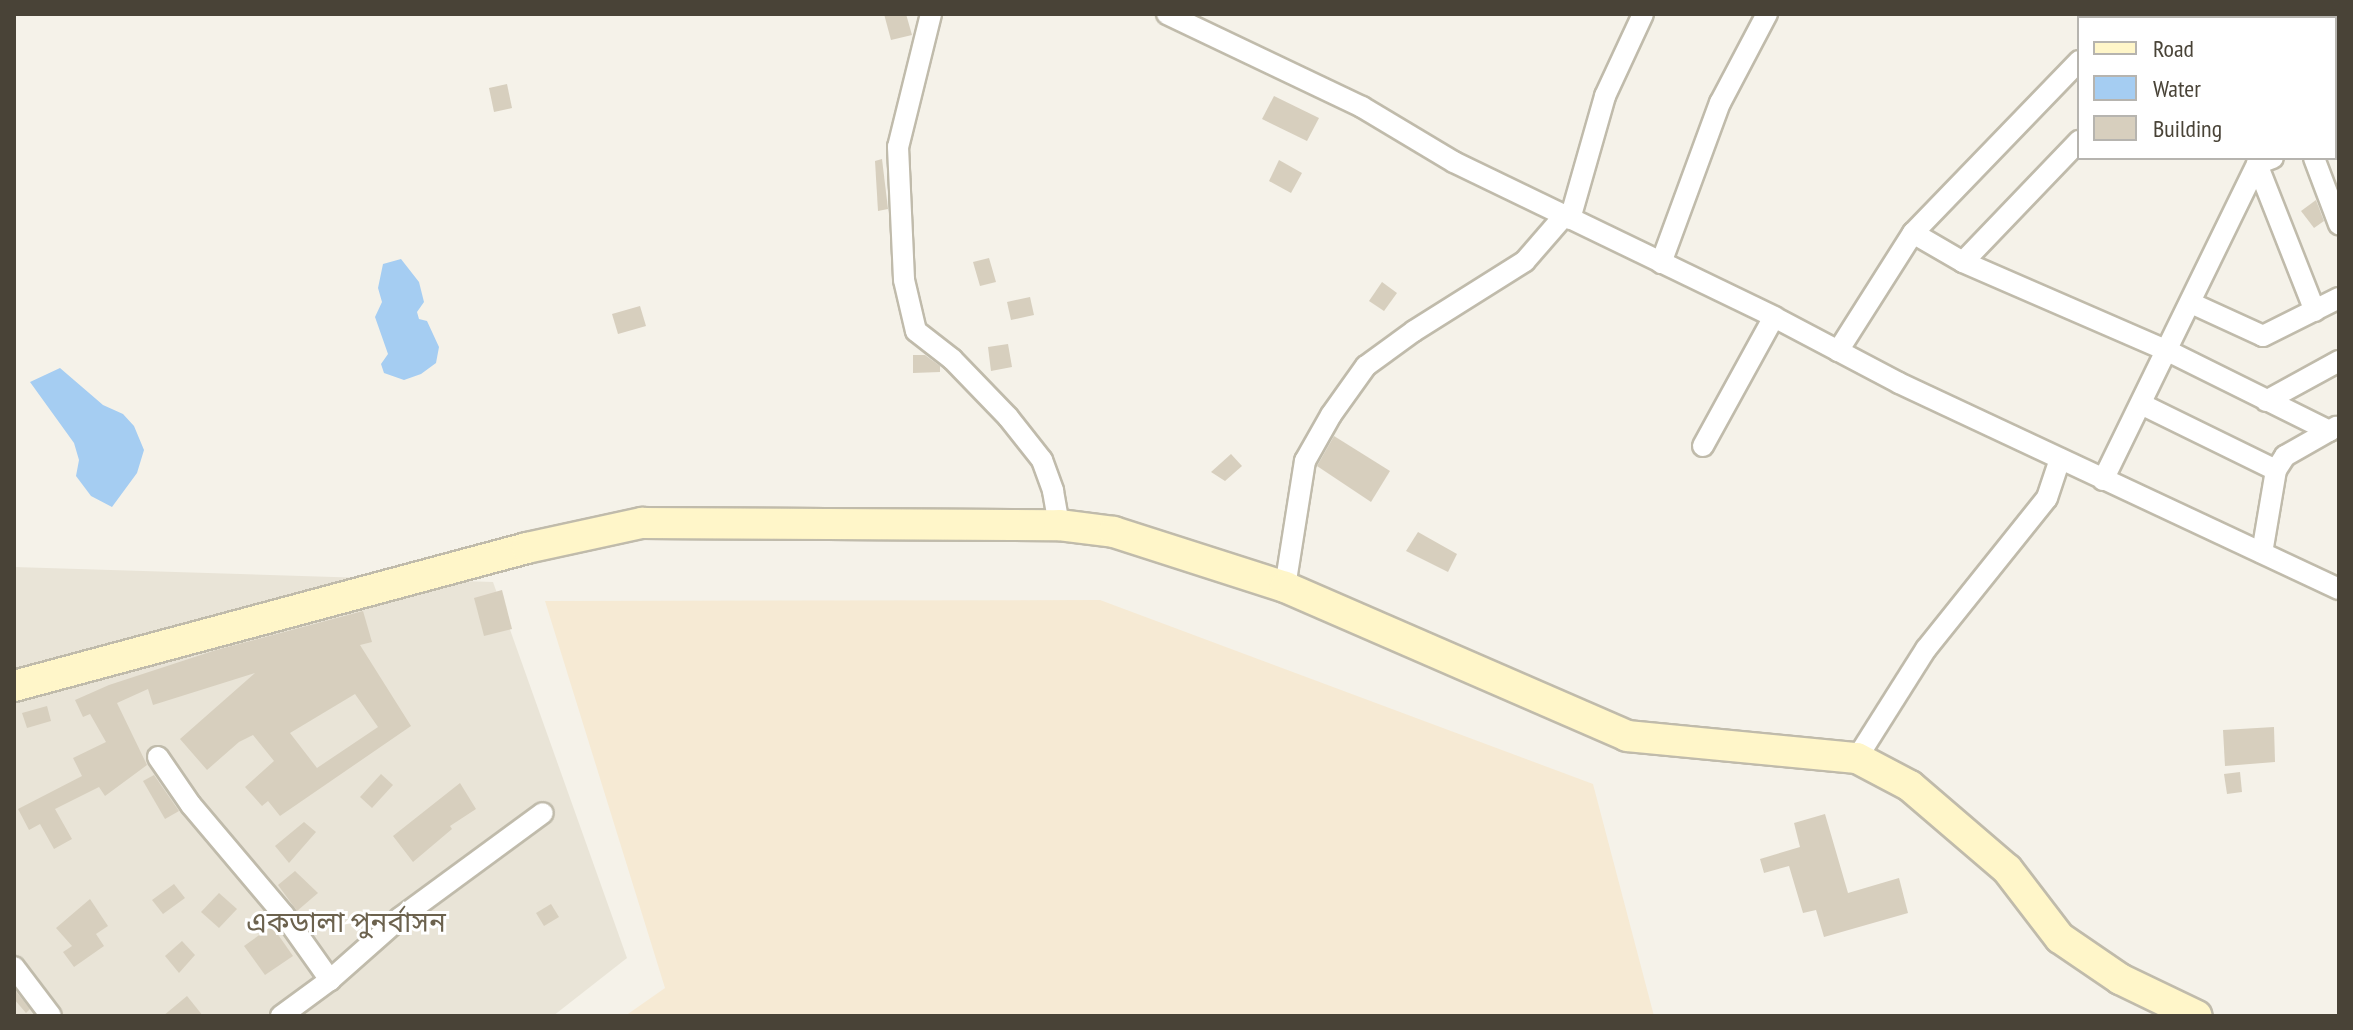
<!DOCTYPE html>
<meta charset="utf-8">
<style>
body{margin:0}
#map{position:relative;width:2353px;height:1030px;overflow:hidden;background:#f5f2e9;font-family:"PT Sans Narrow","Noto Sans Bengali",sans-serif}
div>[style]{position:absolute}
.residential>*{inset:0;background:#e9e4d7}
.commercial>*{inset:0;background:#f6ead4}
.water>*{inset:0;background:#a5cdf2}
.building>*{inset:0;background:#d7cfbe}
.roads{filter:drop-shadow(2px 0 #c0bbab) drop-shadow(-2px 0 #c0bbab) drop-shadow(0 2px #c0bbab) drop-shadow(0 -2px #c0bbab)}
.street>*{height:20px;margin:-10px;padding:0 10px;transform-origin:10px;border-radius:10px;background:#fff}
.secondary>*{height:30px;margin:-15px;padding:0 15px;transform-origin:15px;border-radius:15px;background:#fff6c9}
span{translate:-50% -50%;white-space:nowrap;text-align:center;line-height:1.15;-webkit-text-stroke:6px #fff;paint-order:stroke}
.quarter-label{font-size:28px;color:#6c624e}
.frame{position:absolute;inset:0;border:16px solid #494337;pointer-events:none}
.legend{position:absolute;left:2077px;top:16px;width:260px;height:144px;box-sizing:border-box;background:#fff;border:2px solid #b6b4af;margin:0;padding:10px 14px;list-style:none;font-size:24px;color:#494337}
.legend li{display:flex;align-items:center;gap:16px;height:40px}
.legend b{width:40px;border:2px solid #b6b4af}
</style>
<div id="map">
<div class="residential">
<div style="clip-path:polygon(14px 567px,493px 582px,627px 958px,553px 1016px,14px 1016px)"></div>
</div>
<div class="commercial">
<div style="clip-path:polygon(1100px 600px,1593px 784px,1654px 1016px,625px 1016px,665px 988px,545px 601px)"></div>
</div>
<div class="water">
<div style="clip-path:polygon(401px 259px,419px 282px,424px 302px,417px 312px,419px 319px,427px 321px,439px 347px,436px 363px,421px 374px,404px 380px,384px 373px,381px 364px,388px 354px,375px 317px,382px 302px,378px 288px,383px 264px)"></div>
<div style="clip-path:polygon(60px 368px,103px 405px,123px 414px,134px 426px,144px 450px,137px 473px,112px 507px,91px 496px,76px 476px,79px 460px,74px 443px,30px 382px)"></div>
</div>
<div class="building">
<div style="clip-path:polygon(884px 14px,906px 14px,912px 35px,891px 40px)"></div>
<div style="clip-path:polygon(507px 84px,512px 108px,494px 112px,489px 88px)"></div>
<div style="clip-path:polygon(1274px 96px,1319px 118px,1307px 141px,1262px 119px)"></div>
<div style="clip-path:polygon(882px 159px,888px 209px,878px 211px,875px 161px)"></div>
<div style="clip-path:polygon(1279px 160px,1302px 173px,1291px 193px,1269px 181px)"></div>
<div style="clip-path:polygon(2316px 200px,2324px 221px,2314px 228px,2301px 211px)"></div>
<div style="clip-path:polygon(989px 258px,996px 282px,980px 286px,973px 262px)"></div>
<div style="clip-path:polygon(1382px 282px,1397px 293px,1384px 311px,1369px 301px)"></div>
<div style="clip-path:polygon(1030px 297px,1034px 315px,1011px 320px,1007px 302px)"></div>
<div style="clip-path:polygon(640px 306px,646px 326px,618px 334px,612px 314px)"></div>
<div style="clip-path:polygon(1008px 344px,1012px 367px,991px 371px,988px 347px)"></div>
<div style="clip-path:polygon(913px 355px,925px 355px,940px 366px,940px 372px,913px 373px)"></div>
<div style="clip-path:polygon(1334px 436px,1390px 471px,1371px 502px,1317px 466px)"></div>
<div style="clip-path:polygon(1231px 454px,1242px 466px,1225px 481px,1211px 472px)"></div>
<div style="clip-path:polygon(1418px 532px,1457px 554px,1448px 572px,1406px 551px)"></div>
<div style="clip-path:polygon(502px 590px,512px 629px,484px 636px,474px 598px)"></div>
<div style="clip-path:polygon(evenodd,363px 611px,372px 642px,360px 645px,411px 726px,280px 816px,268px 801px,262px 806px,245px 787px,274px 761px,253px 735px,239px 742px,207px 770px,180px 739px,255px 673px,153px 705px,148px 689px,117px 703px,147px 765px,105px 796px,99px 787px,55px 809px,72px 839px,54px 849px,40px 824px,29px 830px,18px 809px,82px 776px,73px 758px,106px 742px,90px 714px,83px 717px,75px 700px,109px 685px,216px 650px,363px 611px,355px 694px,378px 727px,317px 768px,290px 733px,355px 694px)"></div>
<div style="clip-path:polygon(47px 706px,51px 721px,27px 728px,22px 713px)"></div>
<div style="clip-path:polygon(2274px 727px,2275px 762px,2225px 766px,2223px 730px)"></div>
<div style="clip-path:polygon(2240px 772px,2242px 792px,2227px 794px,2224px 774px)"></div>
<div style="clip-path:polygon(381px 774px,393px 785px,372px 808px,360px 797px)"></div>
<div style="clip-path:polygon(154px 775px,179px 811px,165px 819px,143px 781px)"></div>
<div style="clip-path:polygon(460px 783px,476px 809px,450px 826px,452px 829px,413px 862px,393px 836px)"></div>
<div style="clip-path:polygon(1825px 814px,1848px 893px,1899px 878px,1908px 913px,1824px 937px,1816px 910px,1803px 913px,1789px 866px,1764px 873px,1760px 859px,1800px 847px,1794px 823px)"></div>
<div style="clip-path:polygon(304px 822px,316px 832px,289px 863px,275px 846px)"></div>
<div style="clip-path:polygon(295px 871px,318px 893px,297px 911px,278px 885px)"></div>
<div style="clip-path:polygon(174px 884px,185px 898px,163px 914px,152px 900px)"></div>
<div style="clip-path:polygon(219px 893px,237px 909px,219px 928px,201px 912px)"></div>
<div style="clip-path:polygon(90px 899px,108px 926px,96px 934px,104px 946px,74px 967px,63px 952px,72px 946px,56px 928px)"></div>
<div style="clip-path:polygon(551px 904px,559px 917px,544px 926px,536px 913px)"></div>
<div style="clip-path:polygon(272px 926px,293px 956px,265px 975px,244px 946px)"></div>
<div style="clip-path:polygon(182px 941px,195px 955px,179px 973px,165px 956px)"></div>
<div style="clip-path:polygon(14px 989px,30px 1009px,26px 1013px,14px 999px)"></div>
<div style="clip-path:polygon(187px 996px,203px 1016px,163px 1016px)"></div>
</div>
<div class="roads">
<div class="street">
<div style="left:931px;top:14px;width:137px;rotate:103.9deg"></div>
<div style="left:898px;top:147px;width:133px;rotate:87.4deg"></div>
<div style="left:904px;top:280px;width:52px;rotate:76.8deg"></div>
<div style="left:916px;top:331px;width:46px;rotate:37.9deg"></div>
<div style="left:952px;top:359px;width:81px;rotate:46deg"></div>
<div style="left:1008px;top:417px;width:55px;rotate:51.7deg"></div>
<div style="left:1042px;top:460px;width:33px;rotate:70deg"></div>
<div style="left:1053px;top:491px;width:35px;rotate:80deg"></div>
<div style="left:1167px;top:14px;width:216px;rotate:25.5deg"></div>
<div style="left:1362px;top:107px;width:107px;rotate:30.9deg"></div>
<div style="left:1454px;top:162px;width:356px;rotate:25.8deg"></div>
<div style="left:1774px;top:317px;width:141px;rotate:27.8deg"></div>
<div style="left:1899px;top:383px;width:486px;rotate:25.1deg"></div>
<div style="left:2121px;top:18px;width:5px;rotate:-53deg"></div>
<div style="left:2203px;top:18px;width:6px;rotate:-45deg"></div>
<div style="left:2335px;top:134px;width:4px;rotate:-14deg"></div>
<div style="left:2314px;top:158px;width:71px;rotate:69.3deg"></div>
<div style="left:2257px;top:164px;width:158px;rotate:68.5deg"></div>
<div style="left:1570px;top:219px;width:128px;rotate:-74.1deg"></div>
<div style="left:1605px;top:96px;width:90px;rotate:-65.1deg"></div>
<div style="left:1913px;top:233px;width:58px;rotate:30.1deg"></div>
<div style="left:1963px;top:262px;width:223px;rotate:23.5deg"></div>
<div style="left:2168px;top:351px;width:180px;rotate:26.4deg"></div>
<div style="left:1963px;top:262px;width:168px;rotate:-46.2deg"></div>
<div style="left:1661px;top:263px;width:171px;rotate:-69.8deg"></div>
<div style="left:1720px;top:103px;width:101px;rotate:-62.2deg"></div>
<div style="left:2191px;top:303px;width:79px;rotate:24.6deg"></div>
<div style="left:2263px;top:336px;width:85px;rotate:-26.6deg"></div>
<div style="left:1838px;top:351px;width:140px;rotate:-57.6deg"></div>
<div style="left:1913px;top:233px;width:239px;rotate:-46deg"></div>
<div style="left:2266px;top:401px;width:83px;rotate:-28.7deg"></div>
<div style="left:2141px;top:404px;width:150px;rotate:26.1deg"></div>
<div style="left:1703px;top:446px;width:147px;rotate:-61.2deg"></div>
<div style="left:2103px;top:480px;width:352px;rotate:-64deg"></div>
<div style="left:2257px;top:164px;width:17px;rotate:-21deg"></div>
<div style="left:2262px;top:553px;width:84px;rotate:-80.4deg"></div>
<div style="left:2276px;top:470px;width:17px;rotate:-57deg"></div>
<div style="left:2285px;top:456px;width:59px;rotate:-29.6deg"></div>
<div style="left:1285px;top:587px;width:128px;rotate:-81deg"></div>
<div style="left:1305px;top:461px;width:53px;rotate:-60.5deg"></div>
<div style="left:1331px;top:415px;width:60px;rotate:-54.5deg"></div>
<div style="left:1366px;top:366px;width:59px;rotate:-36.1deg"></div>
<div style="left:1414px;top:331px;width:131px;rotate:-32.2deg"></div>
<div style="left:1525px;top:261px;width:60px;rotate:-49.1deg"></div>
<div style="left:158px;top:757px;width:58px;rotate:55.5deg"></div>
<div style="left:191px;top:805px;width:144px;rotate:49.8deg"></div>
<div style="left:284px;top:915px;width:80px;rotate:54.7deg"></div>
<div style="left:330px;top:980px;width:61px;rotate:143.7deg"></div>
<div style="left:1857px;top:758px;width:129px;rotate:-57.7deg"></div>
<div style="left:1926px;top:649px;width:193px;rotate:-51.3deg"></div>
<div style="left:2047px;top:498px;width:41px;rotate:-71.6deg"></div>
<div style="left:14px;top:967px;width:61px;rotate:52.9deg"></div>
<div style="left:330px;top:980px;width:94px;rotate:-41.5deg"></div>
<div style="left:400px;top:918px;width:177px;rotate:-36.3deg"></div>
</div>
<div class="secondary">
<div style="left:14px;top:686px;width:531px;rotate:-15.06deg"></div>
<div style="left:527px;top:548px;width:118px;rotate:-12.3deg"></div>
<div style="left:642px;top:523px;width:417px;rotate:0.3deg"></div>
<div style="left:1059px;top:525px;width:55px;rotate:7.3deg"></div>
<div style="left:1114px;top:532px;width:180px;rotate:17.8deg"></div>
<div style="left:1285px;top:587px;width:373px;rotate:23.5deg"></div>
<div style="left:1627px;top:736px;width:231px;rotate:5.5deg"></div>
<div style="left:1857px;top:758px;width:60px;rotate:27.8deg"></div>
<div style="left:1910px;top:786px;width:128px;rotate:40.6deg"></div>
<div style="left:2007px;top:869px;width:87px;rotate:52.5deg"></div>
<div style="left:2060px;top:938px;width:73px;rotate:34.3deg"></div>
<div style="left:2120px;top:979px;width:85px;rotate:25.7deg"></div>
</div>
</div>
<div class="quarter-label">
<span style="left:346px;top:922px">একডালা পুনর্বাসন</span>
</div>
<div class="frame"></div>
<ul class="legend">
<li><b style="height:10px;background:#fff6c9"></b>Road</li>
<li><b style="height:22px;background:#a5cdf2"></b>Water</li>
<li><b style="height:22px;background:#d7cfbe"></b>Building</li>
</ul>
</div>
